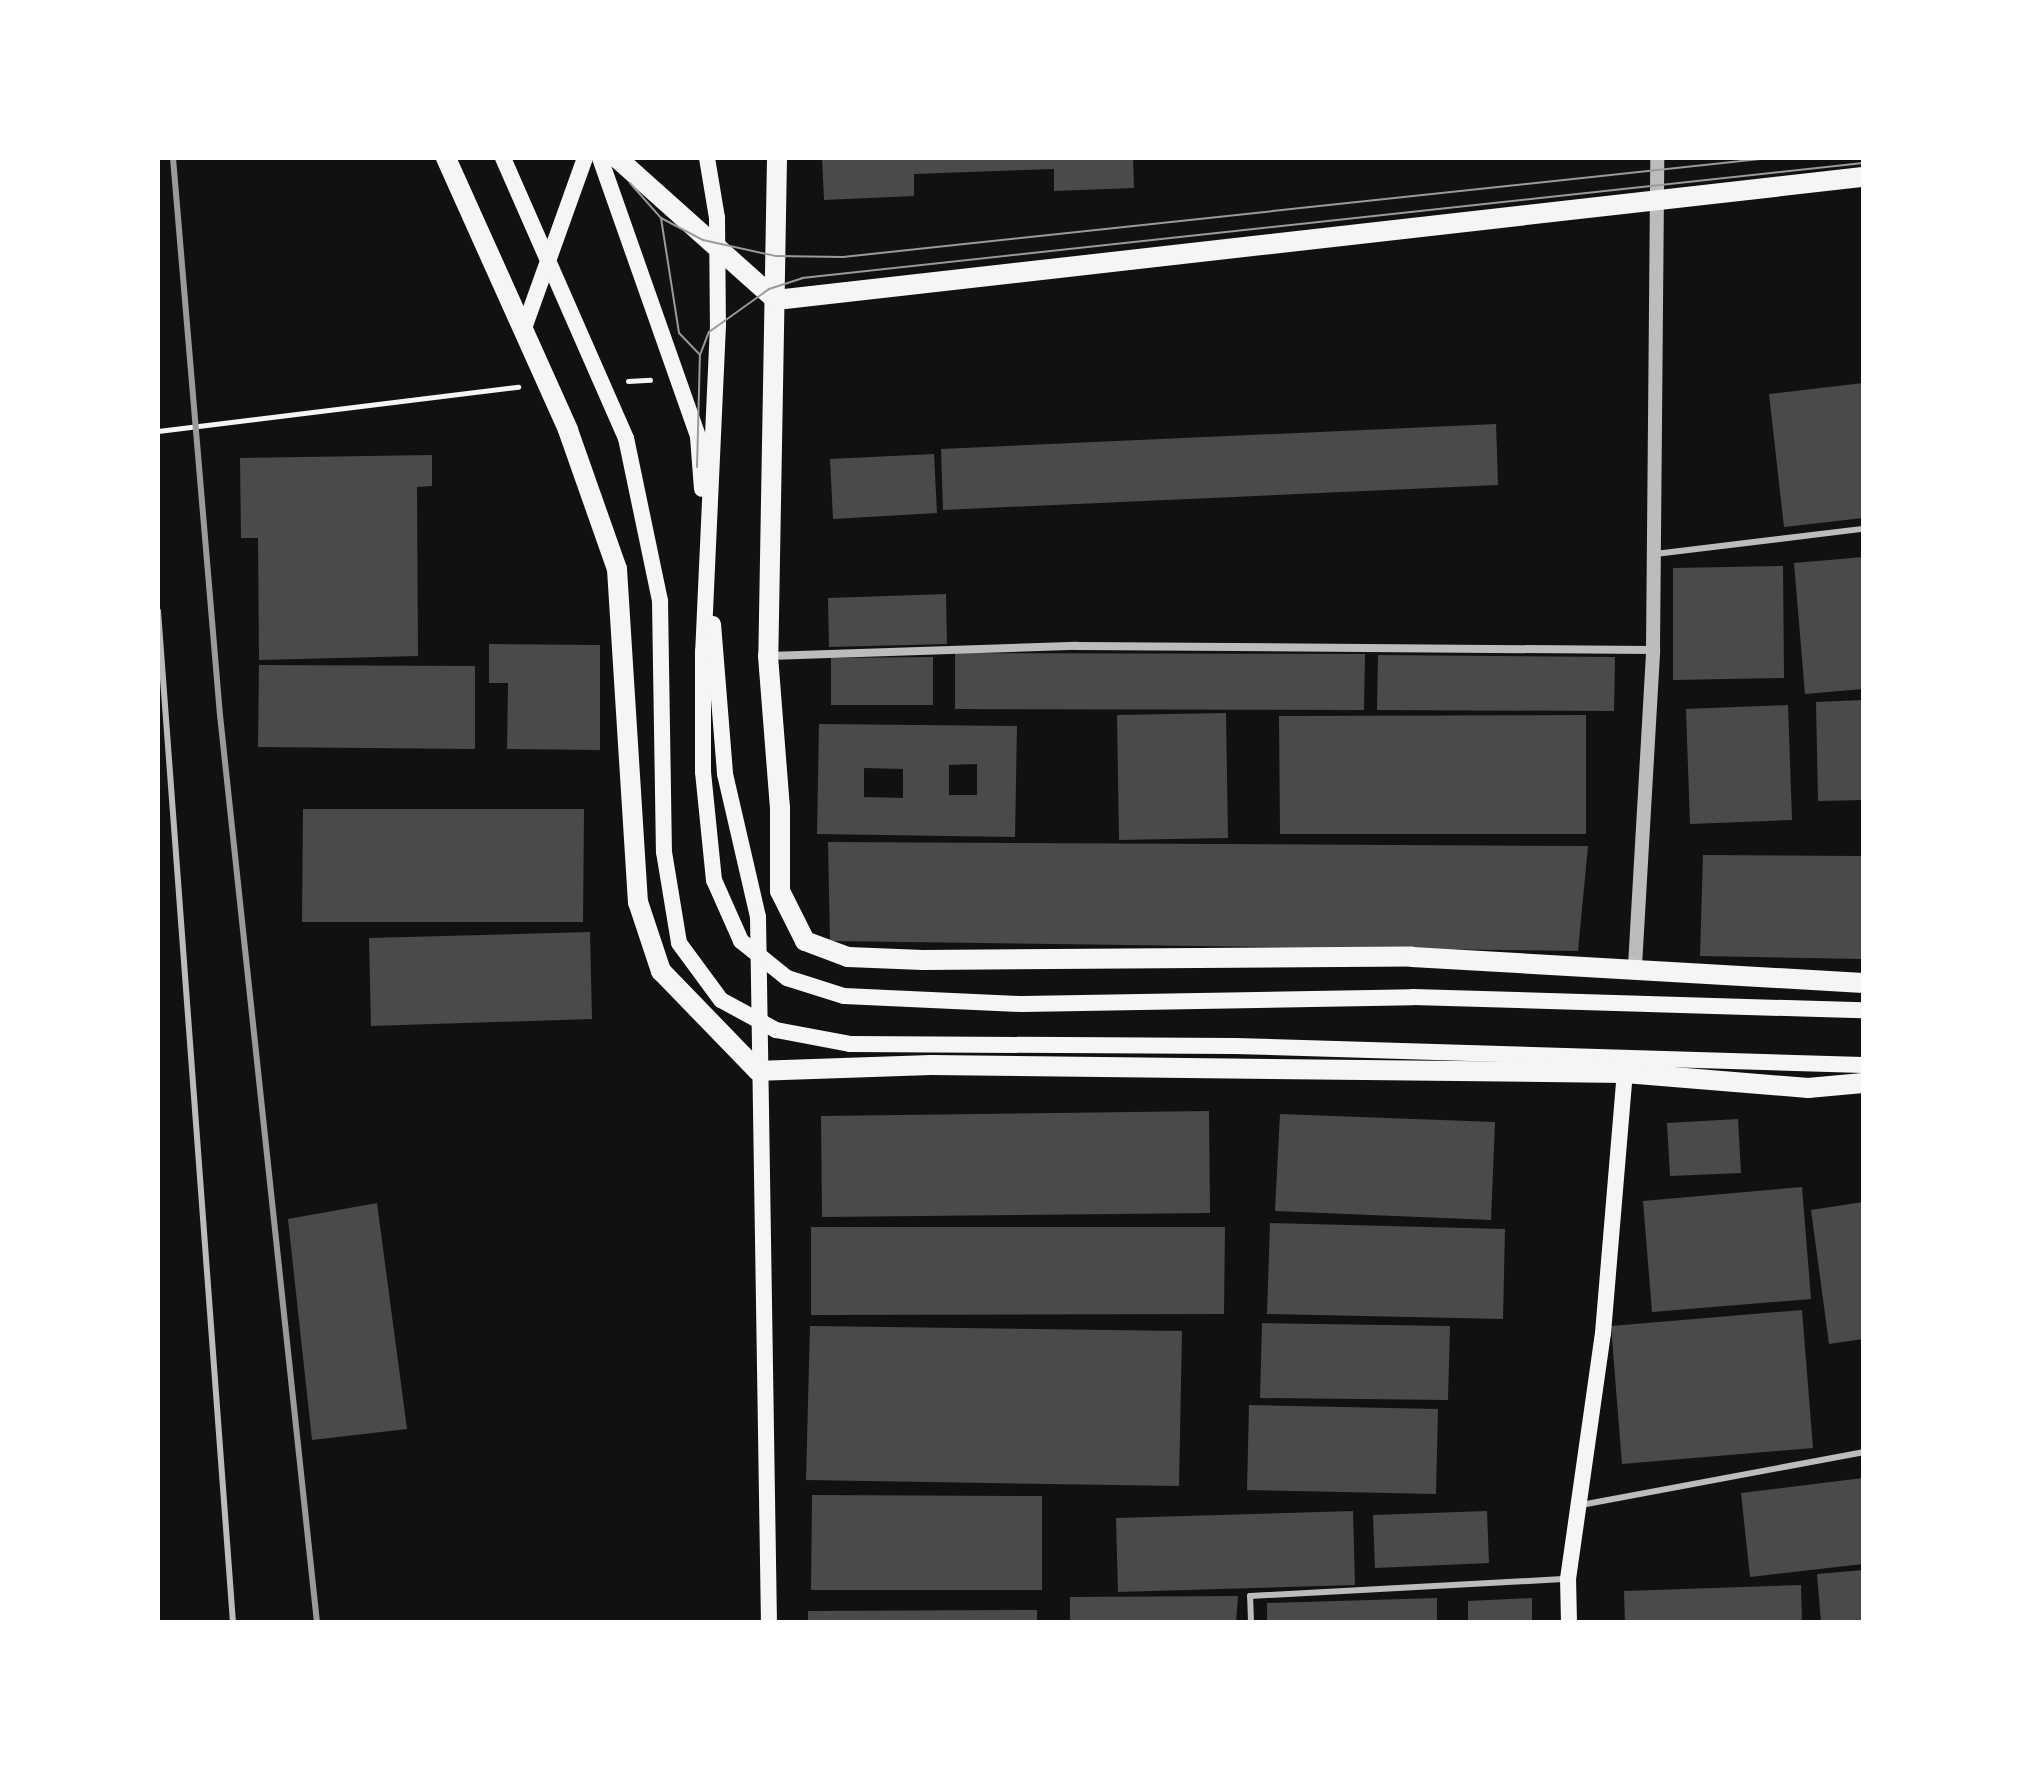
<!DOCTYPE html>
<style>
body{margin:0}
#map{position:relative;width:2021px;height:1780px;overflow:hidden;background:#111;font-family:"Space Grotesk",sans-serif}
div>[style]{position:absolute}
.building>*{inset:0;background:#4a4a4a}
.path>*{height:5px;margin:-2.5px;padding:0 2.5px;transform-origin:2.5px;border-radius:2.5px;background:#f5f5f5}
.service>*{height:6px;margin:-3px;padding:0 3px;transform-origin:3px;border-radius:3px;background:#bcbcbc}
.minor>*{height:8px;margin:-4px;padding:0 4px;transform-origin:4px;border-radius:4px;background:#bcbcbc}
.tertiary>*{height:14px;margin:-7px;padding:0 7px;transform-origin:7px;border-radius:7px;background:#bcbcbc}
.secondary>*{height:16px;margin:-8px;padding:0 8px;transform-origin:8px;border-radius:8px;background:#f5f5f5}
.primary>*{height:20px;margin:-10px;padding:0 10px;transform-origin:10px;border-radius:10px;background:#f5f5f5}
.tram>*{height:2px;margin:-1px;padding:0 1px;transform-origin:1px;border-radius:1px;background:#9a9a9a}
.rail>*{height:6px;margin:-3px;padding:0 3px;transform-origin:3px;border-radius:3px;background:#9a9a9a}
span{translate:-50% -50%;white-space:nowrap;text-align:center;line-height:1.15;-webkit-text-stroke:8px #fff;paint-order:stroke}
.frame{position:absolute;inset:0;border:160px solid #fff;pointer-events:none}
</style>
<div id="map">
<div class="building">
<div style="clip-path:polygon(822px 158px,1133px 158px,1134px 188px,1054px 191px,1054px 169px,914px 174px,914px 196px,824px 200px)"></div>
<div style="clip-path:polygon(1863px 383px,1863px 518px,1784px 527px,1769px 394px)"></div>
<div style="clip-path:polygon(1496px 424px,1498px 485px,943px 510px,941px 449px)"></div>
<div style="clip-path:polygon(934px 454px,937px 513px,833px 519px,830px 459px)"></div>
<div style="clip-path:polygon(432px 455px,432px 486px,417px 487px,418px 656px,259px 660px,258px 538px,241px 538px,240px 458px)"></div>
<div style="clip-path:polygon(1863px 557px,1863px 689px,1805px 694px,1794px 563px)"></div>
<div style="clip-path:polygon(1783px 566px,1784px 678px,1673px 680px,1673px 568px)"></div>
<div style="clip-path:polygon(946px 594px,947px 644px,829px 647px,828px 598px)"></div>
<div style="clip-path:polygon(489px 644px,600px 645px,600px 750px,507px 749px,508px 683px,489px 683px)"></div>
<div style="clip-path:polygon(955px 653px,1365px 654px,1364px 710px,955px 709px)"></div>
<div style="clip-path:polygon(1378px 655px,1615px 657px,1614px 711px,1377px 710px)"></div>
<div style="clip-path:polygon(933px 657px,933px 705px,831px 705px,831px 658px)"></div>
<div style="clip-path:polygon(259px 665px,475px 666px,475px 749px,258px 747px)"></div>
<div style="clip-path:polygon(1863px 700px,1863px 800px,1818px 801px,1816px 702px)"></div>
<div style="clip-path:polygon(1788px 705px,1792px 820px,1690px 824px,1686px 709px)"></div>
<div style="clip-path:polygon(1226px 713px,1228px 838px,1119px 840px,1117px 715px)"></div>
<div style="clip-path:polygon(1586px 715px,1586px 834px,1280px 834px,1279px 716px)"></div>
<div style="clip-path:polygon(evenodd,819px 724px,1017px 726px,1015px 837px,817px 834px,819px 724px,977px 764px,977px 795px,949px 795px,949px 765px,977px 764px,819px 724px,864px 768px,903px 769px,903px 798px,864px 797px,864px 768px)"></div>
<div style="clip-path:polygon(303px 809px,584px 809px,583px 922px,302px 922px)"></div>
<div style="clip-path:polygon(828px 842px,1588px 846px,1578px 951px,830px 941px)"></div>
<div style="clip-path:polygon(1703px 855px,1863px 856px,1863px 959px,1700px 956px)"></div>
<div style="clip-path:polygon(590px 932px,592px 1019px,371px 1026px,369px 938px)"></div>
<div style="clip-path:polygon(1209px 1111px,1210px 1213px,822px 1217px,821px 1116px)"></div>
<div style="clip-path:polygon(1280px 1114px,1495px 1122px,1491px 1220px,1275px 1211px)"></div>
<div style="clip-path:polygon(1738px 1119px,1741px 1173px,1670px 1176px,1667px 1123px)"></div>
<div style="clip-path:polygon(1802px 1187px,1811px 1299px,1652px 1312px,1643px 1201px)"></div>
<div style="clip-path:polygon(1863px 1202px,1863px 1339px,1829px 1344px,1811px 1210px)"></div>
<div style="clip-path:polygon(377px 1203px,407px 1429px,312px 1440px,288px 1219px)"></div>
<div style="clip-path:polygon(1270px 1223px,1505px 1229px,1503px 1319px,1267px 1314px)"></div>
<div style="clip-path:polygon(811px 1227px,1225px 1227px,1224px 1314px,811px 1315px)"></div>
<div style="clip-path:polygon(1802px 1310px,1813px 1448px,1622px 1464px,1611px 1326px)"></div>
<div style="clip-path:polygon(1262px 1323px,1450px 1326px,1448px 1400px,1260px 1398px)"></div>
<div style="clip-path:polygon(810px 1326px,1182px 1331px,1179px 1486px,806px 1480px)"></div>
<div style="clip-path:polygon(1249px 1405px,1438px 1409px,1436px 1494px,1247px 1490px)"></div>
<div style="clip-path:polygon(1863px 1478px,1863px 1564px,1750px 1577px,1741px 1493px)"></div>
<div style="clip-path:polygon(812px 1495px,1042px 1496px,1042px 1590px,811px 1590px)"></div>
<div style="clip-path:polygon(1353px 1511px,1355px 1585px,1118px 1592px,1116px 1518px)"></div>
<div style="clip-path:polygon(1487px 1511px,1489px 1563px,1375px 1568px,1373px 1515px)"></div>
<div style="clip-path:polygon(1863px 1570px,1863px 1622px,1821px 1622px,1817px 1574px)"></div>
<div style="clip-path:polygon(1801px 1585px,1802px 1622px,1625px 1622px,1624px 1591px)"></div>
<div style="clip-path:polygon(1238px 1596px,1236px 1622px,1070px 1622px,1070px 1597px)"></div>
<div style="clip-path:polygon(1437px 1598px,1437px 1622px,1267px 1622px,1267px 1603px)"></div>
<div style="clip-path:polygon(1532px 1598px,1532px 1622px,1468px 1622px,1468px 1601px)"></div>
<div style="clip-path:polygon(1037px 1610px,1037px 1622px,808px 1622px,808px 1611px)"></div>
</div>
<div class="path">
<div style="left:628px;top:381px;width:22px;rotate:-3deg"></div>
<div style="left:158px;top:431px;width:363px;rotate:-7deg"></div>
</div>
<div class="service">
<div style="left:1655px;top:554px;width:209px;rotate:-6.9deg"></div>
<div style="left:158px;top:611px;width:1014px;rotate:85.76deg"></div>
<div style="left:1581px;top:1505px;width:287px;rotate:-10.6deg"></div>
<div style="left:1251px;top:1622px;width:26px;rotate:-92deg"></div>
<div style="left:1250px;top:1596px;width:318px;rotate:-3.1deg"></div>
</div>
<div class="minor">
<div style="left:769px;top:656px;width:308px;rotate:-1.9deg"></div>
<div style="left:1077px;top:646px;width:576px;rotate:0.4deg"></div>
</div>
<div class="tertiary">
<div style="left:1635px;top:966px;width:317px;rotate:-86.7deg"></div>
<div style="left:1653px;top:650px;width:492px;rotate:-89.5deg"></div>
</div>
<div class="secondary">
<div style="left:503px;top:158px;width:306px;rotate:66.3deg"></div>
<div style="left:626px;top:438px;width:167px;rotate:78.2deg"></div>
<div style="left:660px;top:601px;width:251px;rotate:89.1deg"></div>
<div style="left:664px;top:852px;width:92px;rotate:80.6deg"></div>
<div style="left:679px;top:943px;width:71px;rotate:53.6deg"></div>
<div style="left:721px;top:1000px;width:63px;rotate:28.6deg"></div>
<div style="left:776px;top:1030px;width:75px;rotate:10.7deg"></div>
<div style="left:850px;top:1044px;width:385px;rotate:0.3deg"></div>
<div style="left:1235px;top:1046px;width:628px;rotate:1.73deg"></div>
<div style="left:600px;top:158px;width:296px;rotate:70.6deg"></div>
<div style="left:698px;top:437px;width:52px;rotate:85.6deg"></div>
<div style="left:707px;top:158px;width:61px;rotate:80.5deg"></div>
<div style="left:717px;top:218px;width:107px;rotate:89.5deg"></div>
<div style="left:718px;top:325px;width:326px;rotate:92.6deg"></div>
<div style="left:703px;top:651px;width:121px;rotate:90deg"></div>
<div style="left:703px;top:772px;width:109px;rotate:84.2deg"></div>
<div style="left:714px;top:880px;width:67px;rotate:66.1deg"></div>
<div style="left:741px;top:941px;width:59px;rotate:38.8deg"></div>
<div style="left:787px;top:978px;width:60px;rotate:17.5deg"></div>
<div style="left:844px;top:996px;width:179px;rotate:2.6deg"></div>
<div style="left:1023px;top:1004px;width:390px;rotate:-1deg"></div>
<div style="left:1413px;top:997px;width:450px;rotate:1.7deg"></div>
<div style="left:523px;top:331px;width:184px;rotate:-70.3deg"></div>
<div style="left:713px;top:624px;width:150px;rotate:85.4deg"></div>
<div style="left:725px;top:774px;width:147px;rotate:77deg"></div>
<div style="left:758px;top:917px;width:705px;rotate:89.11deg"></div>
<div style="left:1569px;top:1622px;width:43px;rotate:-91.3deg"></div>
<div style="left:1568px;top:1579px;width:248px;rotate:-81.9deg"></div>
<div style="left:1603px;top:1333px;width:261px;rotate:-85.2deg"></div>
</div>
<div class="primary">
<div style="left:446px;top:158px;width:298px;rotate:65.8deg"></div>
<div style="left:568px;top:430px;width:147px;rotate:70.6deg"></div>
<div style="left:617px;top:569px;width:334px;rotate:86.4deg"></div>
<div style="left:638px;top:902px;width:73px;rotate:71.6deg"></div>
<div style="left:661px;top:971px;width:139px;rotate:45.9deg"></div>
<div style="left:758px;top:1071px;width:173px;rotate:-2deg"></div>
<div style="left:931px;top:1065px;width:694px;rotate:0.66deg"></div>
<div style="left:1625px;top:1073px;width:184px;rotate:4.7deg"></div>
<div style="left:1808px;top:1088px;width:55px;rotate:-5.2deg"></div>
<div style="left:617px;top:158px;width:213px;rotate:41.8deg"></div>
<div style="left:777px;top:158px;width:498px;rotate:91deg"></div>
<div style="left:768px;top:656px;width:151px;rotate:85.5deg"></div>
<div style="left:780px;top:807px;width:84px;rotate:90deg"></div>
<div style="left:780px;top:891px;width:56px;rotate:63.4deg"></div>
<div style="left:805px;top:941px;width:46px;rotate:20.4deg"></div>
<div style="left:848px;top:957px;width:75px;rotate:2.3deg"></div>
<div style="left:923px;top:960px;width:489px;rotate:-0.4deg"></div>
<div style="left:1412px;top:957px;width:452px;rotate:3.3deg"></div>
<div style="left:776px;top:300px;width:1094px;rotate:-6.46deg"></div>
</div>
<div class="tram">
<div style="left:630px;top:183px;width:47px;rotate:48.5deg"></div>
<div style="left:661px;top:218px;width:47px;rotate:27.6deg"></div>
<div style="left:703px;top:240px;width:75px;rotate:12.4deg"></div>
<div style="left:776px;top:256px;width:67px;rotate:0.9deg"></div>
<div style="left:843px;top:257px;width:932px;rotate:-6.1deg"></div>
<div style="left:661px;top:218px;width:116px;rotate:81.1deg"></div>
<div style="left:679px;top:333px;width:30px;rotate:46deg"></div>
<div style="left:697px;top:467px;width:112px;rotate:-88.5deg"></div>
<div style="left:700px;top:355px;width:25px;rotate:-69deg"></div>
<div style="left:709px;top:332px;width:74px;rotate:-35.6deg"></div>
<div style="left:769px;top:289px;width:35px;rotate:-18deg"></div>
<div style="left:802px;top:278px;width:1067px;rotate:-6.19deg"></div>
</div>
<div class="rail">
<div style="left:173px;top:158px;width:559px;rotate:85.18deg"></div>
<div style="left:220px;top:715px;width:912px;rotate:83.9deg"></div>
</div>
<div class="frame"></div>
</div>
